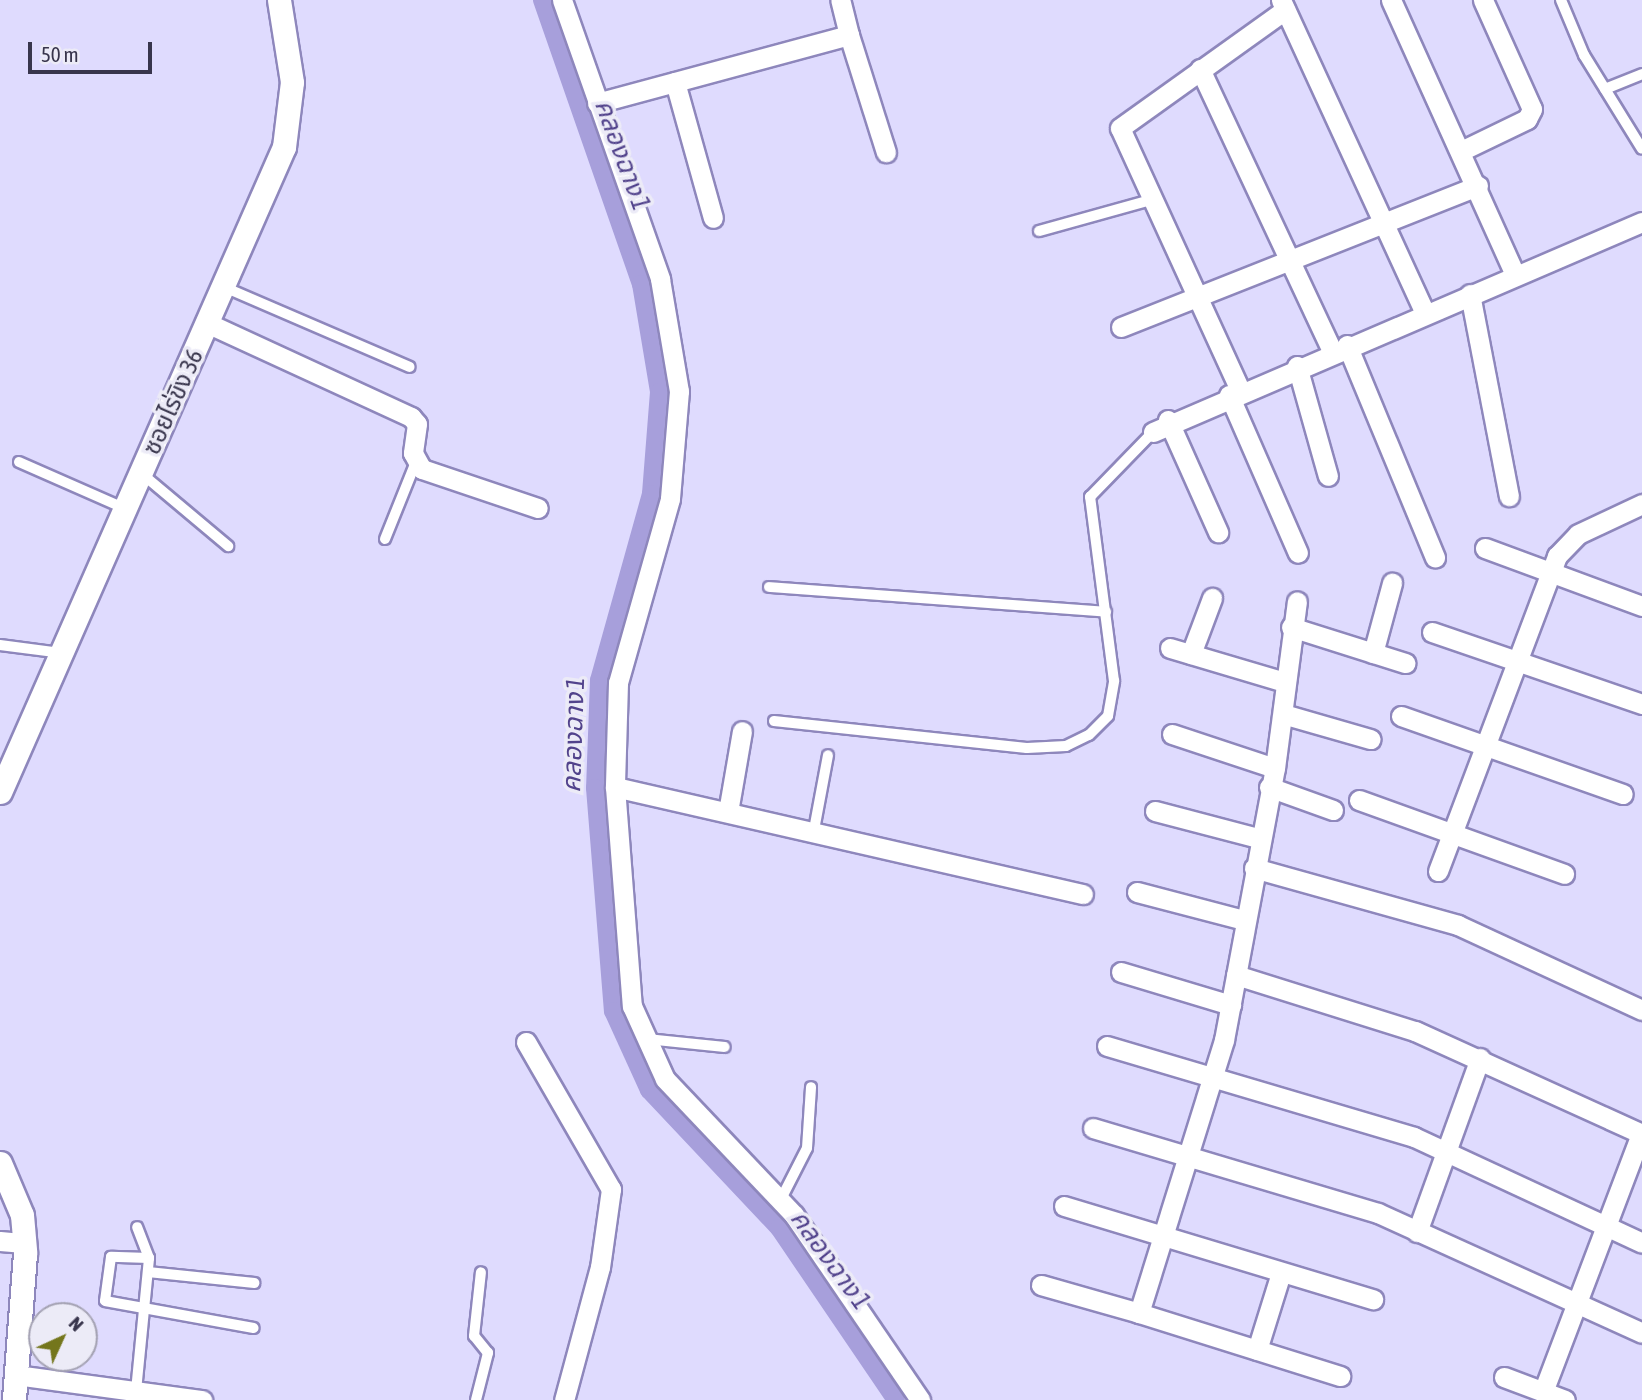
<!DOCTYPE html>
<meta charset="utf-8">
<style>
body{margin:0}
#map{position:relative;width:1642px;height:1400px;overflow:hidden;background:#dfdbfe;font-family:"Asap Condensed","Noto Sans Thai",sans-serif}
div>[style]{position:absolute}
.canal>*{height:18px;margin:-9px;padding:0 9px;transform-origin:9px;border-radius:9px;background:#a79fdb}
.roads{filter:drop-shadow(2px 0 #8e87bc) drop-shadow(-2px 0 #8e87bc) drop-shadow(0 2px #8e87bc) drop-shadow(0 -2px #8e87bc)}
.service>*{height:10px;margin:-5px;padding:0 5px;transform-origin:5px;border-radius:5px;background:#fff}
.minor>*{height:19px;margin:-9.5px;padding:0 9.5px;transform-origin:9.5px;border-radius:9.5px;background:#fff}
.tertiary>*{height:23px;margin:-11.5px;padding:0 11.5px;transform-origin:11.5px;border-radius:11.5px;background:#fff}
span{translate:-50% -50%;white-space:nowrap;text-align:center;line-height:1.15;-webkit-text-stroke:7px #ecebf7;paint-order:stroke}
.street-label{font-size:24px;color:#38354c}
.water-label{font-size:26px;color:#52438c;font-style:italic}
.north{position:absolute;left:28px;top:1302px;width:70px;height:70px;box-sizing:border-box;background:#ecebf7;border:2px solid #a4a2b3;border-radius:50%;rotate:45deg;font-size:19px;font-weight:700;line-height:28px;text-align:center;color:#38354c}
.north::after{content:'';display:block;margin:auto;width:24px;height:32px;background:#74761c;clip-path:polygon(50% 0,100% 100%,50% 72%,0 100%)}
.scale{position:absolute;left:28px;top:42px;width:124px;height:32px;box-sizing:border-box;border:4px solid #38354c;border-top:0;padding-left:9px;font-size:21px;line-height:24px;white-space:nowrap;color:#38354c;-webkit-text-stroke:5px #ecebf7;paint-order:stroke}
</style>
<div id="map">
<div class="canal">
<div style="left:542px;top:0;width:301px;rotate:70.8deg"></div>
<div style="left:641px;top:284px;width:109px;rotate:80.5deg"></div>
<div style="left:659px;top:392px;width:102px;rotate:94.5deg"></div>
<div style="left:651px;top:494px;width:193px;rotate:105.6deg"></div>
<div style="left:599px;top:680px;width:108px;rotate:92.1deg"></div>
<div style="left:595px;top:788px;width:224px;rotate:85.4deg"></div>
<div style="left:613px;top:1011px;width:87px;rotate:65.5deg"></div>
<div style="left:649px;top:1090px;width:190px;rotate:46.7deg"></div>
<div style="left:779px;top:1228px;width:208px;rotate:55.8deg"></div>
</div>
<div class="roads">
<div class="service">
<div style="left:1561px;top:0;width:60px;rotate:67.3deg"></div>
<div style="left:1584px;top:55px;width:110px;rotate:58.3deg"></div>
<div style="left:1605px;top:89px;width:40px;rotate:-22deg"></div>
<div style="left:1039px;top:231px;width:116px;rotate:-15.5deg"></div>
<div style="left:224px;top:287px;width:202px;rotate:23.3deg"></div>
<div style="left:19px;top:462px;width:115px;rotate:23.7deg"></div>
<div style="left:141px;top:473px;width:114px;rotate:40deg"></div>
<div style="left:385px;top:539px;width:83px;rotate:-68.1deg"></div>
<div style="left:769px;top:587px;width:338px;rotate:4.2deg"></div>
<div style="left:0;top:645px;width:63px;rotate:7.4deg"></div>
<div style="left:774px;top:721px;width:254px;rotate:6.1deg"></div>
<div style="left:1027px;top:748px;width:39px;rotate:-3deg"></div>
<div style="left:1066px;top:746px;width:25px;rotate:-26deg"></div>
<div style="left:1089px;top:735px;width:27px;rotate:-45deg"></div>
<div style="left:1108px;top:716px;width:36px;rotate:-80deg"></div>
<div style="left:1114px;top:681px;width:186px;rotate:-97.4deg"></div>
<div style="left:1090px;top:497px;width:91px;rotate:-45.9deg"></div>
<div style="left:814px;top:830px;width:76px;rotate:-79.4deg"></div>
<div style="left:647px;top:1039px;width:78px;rotate:5.9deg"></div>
<div style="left:780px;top:1201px;width:59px;rotate:-63deg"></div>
<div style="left:807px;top:1148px;width:61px;rotate:-86.2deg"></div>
<div style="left:149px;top:1258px;width:38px;rotate:-178deg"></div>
<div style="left:111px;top:1257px;width:44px;rotate:97.8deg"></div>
<div style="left:105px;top:1301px;width:151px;rotate:10.3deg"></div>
<div style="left:148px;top:1272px;width:107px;rotate:5.9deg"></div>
<div style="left:136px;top:1391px;width:134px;rotate:-84.4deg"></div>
<div style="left:149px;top:1258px;width:33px;rotate:-111deg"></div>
<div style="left:476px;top:1400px;width:49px;rotate:-75.7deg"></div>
<div style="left:488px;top:1353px;width:22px;rotate:-129deg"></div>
<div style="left:474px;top:1336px;width:64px;rotate:-83.8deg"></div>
</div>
<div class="minor">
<div style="left:562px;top:0;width:296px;rotate:70.6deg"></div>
<div style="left:660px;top:279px;width:114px;rotate:80.4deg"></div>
<div style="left:679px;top:391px;width:108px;rotate:94.8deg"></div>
<div style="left:670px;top:499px;width:191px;rotate:105.8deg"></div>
<div style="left:618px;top:683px;width:104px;rotate:91.7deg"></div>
<div style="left:615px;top:787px;width:220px;rotate:85.6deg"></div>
<div style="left:632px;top:1006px;width:80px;rotate:65.7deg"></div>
<div style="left:665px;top:1079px;width:187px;rotate:46.5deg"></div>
<div style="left:794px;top:1215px;width:224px;rotate:55.7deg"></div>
<div style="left:1281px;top:0;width:345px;rotate:65.3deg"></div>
<div style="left:1391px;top:0;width:302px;rotate:65.7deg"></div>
<div style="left:849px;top:35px;width:123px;rotate:72.5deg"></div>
<div style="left:1200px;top:69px;width:311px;rotate:64.9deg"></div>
<div style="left:675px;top:82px;width:141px;rotate:74.4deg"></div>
<div style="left:597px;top:103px;width:261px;rotate:-15.1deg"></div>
<div style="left:849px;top:35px;width:36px;rotate:-104deg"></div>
<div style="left:1463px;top:150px;width:71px;rotate:-25.8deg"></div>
<div style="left:1527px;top:119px;width:11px;rotate:-63deg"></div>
<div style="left:1532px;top:109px;width:120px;rotate:-114.2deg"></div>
<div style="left:1470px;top:294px;width:206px;rotate:79.1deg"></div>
<div style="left:207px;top:323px;width:225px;rotate:24.7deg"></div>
<div style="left:411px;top:417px;width:9px;rotate:49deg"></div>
<div style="left:417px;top:424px;width:29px;rotate:98deg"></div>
<div style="left:413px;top:453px;width:18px;rotate:61deg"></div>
<div style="left:422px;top:469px;width:122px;rotate:18.6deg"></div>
<div style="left:1121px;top:327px;width:384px;rotate:-21.6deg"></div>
<div style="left:1347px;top:345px;width:230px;rotate:67.5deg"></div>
<div style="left:1297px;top:366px;width:114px;rotate:74.3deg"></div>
<div style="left:1240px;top:390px;width:288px;rotate:-114.6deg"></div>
<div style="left:1120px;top:128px;width:203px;rotate:-35.6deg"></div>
<div style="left:1229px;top:395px;width:172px;rotate:66.4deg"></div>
<div style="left:1168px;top:420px;width:123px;rotate:65.9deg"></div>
<div style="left:1153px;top:432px;width:532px;rotate:-23.24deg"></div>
<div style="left:1485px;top:548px;width:167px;rotate:20.3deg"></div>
<div style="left:1291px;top:627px;width:120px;rotate:17.5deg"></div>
<div style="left:1432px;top:632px;width:222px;rotate:18.9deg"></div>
<div style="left:1170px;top:648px;width:120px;rotate:16.5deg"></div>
<div style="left:1373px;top:653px;width:73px;rotate:-74.8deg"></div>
<div style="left:1191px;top:654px;width:60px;rotate:-69.4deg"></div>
<div style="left:1283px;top:714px;width:91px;rotate:16deg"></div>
<div style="left:1401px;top:716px;width:235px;rotate:19.4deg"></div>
<div style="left:1172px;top:734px;width:108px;rotate:18.3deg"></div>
<div style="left:615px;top:787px;width:480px;rotate:12.9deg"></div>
<div style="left:1269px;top:787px;width:68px;rotate:19.8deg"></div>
<div style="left:1359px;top:800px;width:218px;rotate:19.8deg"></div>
<div style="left:1155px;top:811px;width:106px;rotate:14.7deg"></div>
<div style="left:728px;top:812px;width:82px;rotate:-80.2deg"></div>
<div style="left:1254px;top:868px;width:212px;rotate:15.6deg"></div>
<div style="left:1458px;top:925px;width:203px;rotate:24.8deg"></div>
<div style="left:1438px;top:871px;width:337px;rotate:-69.3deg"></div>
<div style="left:1557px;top:556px;width:30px;rotate:-46deg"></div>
<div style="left:1578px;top:534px;width:71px;rotate:-25.1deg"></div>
<div style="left:1137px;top:892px;width:111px;rotate:14.7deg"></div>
<div style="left:1121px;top:972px;width:115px;rotate:16.7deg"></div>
<div style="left:1236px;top:975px;width:188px;rotate:17.4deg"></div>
<div style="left:1415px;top:1031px;width:249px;rotate:24.4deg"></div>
<div style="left:526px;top:1042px;width:170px;rotate:60deg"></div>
<div style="left:611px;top:1189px;width:79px;rotate:98deg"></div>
<div style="left:600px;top:1267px;width:138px;rotate:105.1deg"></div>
<div style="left:1107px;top:1046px;width:320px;rotate:16.5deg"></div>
<div style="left:1414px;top:1137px;width:251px;rotate:24.9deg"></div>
<div style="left:1093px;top:1128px;width:297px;rotate:16.6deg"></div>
<div style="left:1378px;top:1213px;width:290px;rotate:24.4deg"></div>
<div style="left:1064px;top:1206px;width:323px;rotate:16.8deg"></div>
<div style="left:1417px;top:1232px;width:185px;rotate:-70.1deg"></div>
<div style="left:0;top:1241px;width:24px;rotate:5deg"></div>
<div style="left:1041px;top:1285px;width:102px;rotate:15.9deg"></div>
<div style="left:1139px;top:1313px;width:286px;rotate:-72.7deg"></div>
<div style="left:1224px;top:1040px;width:277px;rotate:-79.4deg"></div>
<div style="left:1275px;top:768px;width:168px;rotate:-82.5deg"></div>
<div style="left:1139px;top:1313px;width:211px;rotate:17.4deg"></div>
<div style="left:1257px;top:1350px;width:81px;rotate:-72.7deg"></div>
<div style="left:16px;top:1375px;width:188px;rotate:7.7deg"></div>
<div style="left:1504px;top:1377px;width:65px;rotate:20.7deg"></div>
<div style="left:1543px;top:1392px;width:276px;rotate:-69.2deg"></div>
</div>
<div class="tertiary">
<div style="left:0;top:792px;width:705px;rotate:-66.24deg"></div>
<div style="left:284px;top:147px;width:65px;rotate:-83deg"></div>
<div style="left:292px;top:82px;width:83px;rotate:-99deg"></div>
<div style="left:0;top:1163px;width:56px;rotate:67.1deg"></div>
<div style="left:22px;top:1215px;width:38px;rotate:85deg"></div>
<div style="left:25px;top:1253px;width:147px;rotate:94.3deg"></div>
</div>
</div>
<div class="street-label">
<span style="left:173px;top:402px;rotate:-66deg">ซอยไร่ขิง 36</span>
</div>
<div class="water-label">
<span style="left:622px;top:155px;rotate:70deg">คลองฉาง 1</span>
<span style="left:574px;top:735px;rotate:-88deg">คลองฉาง 1</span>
<span style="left:830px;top:1260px;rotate:54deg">คลองฉาง 1</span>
</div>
<div class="north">N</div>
<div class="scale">50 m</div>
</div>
